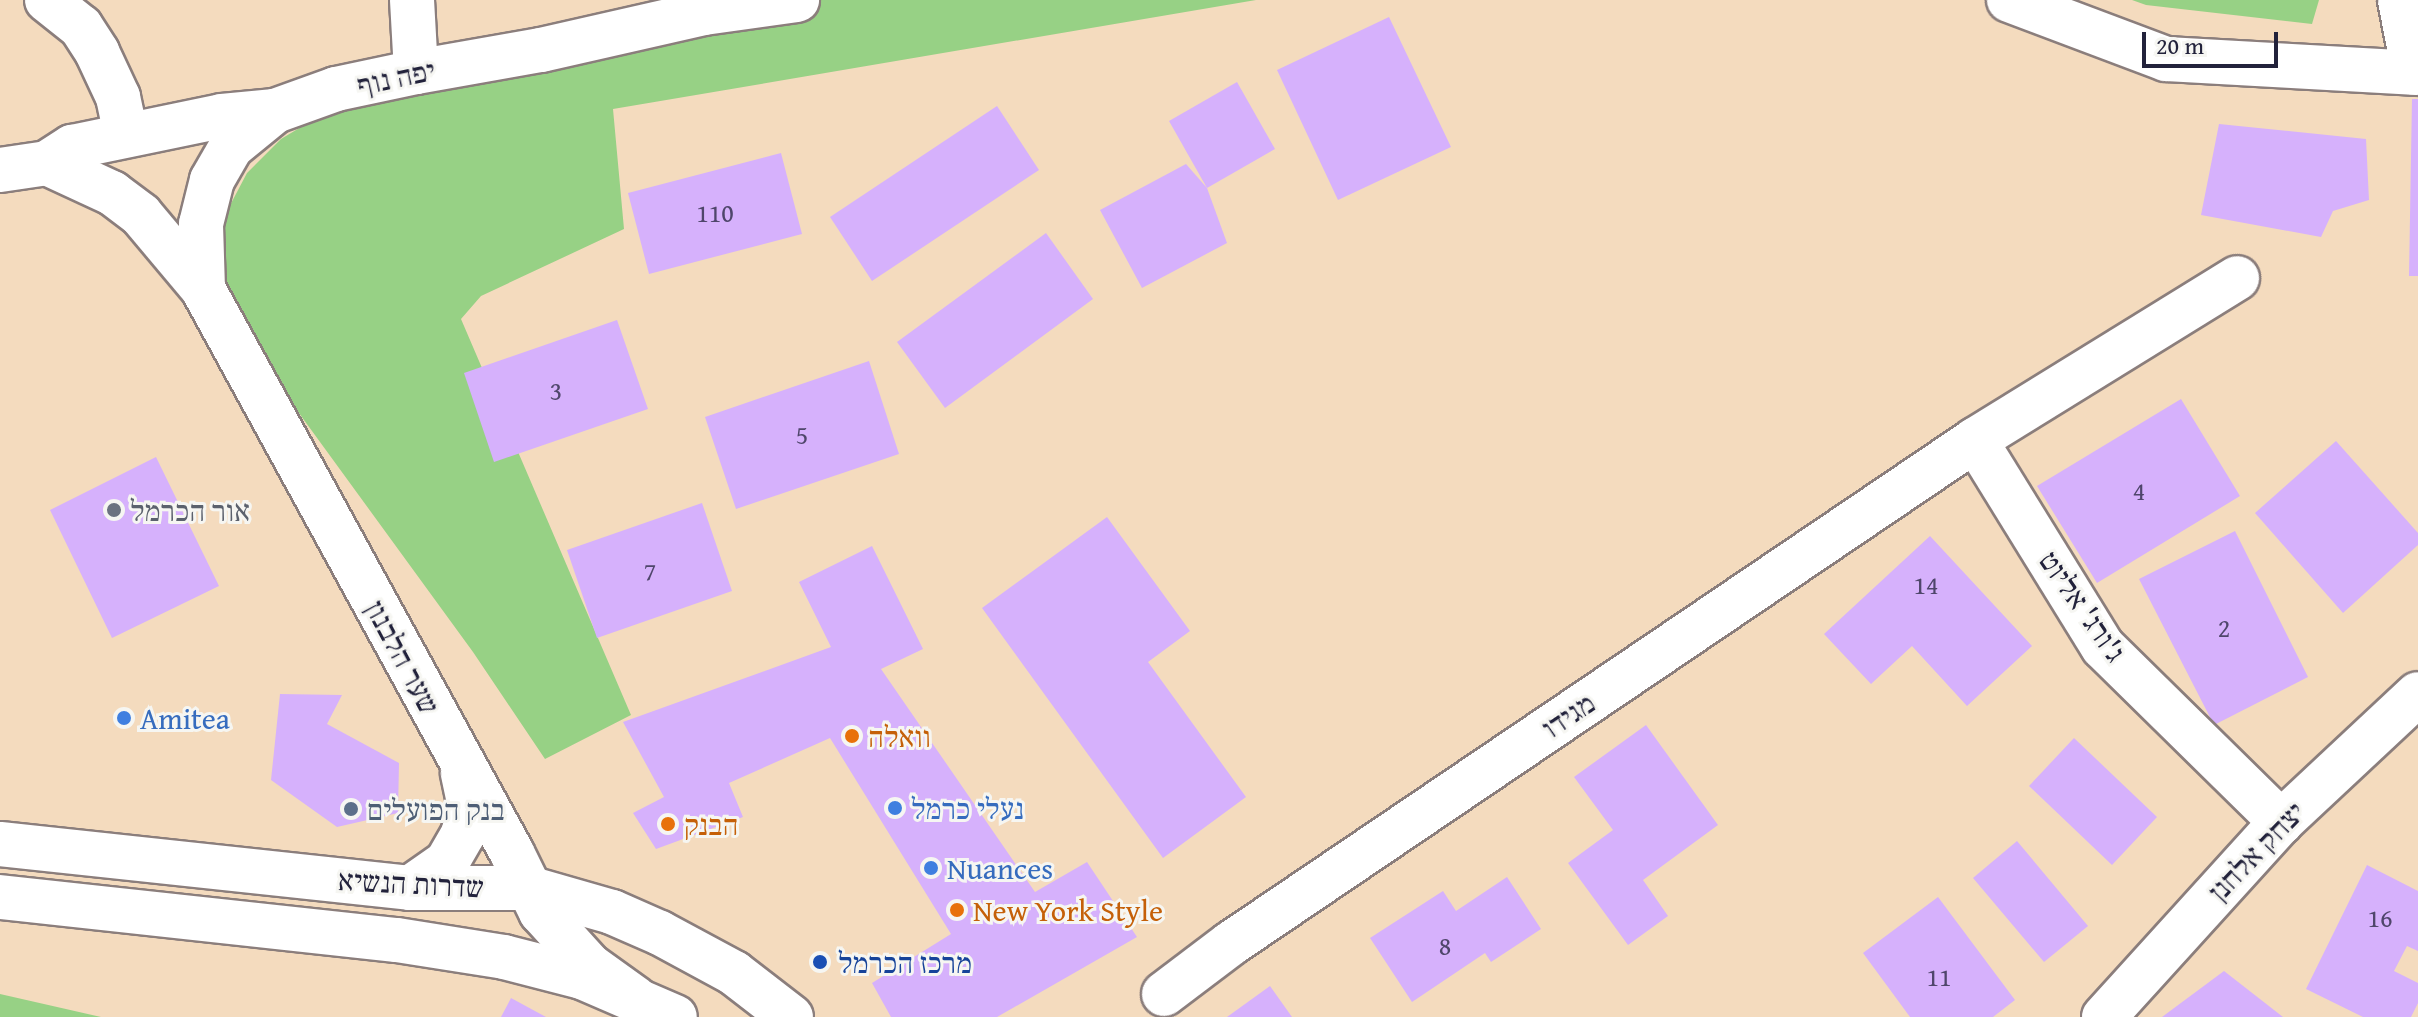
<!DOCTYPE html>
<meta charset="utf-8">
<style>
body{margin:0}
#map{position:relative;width:2418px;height:1017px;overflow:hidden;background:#f4dbbe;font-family:"Gentium Book Plus","Frank Ruhl Libre",serif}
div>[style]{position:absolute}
.green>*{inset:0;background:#97d185}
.building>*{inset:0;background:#d6b1fc}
.roads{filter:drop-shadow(2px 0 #8b7e7c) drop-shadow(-2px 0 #8b7e7c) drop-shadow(0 2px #8b7e7c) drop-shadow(0 -2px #8b7e7c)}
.minor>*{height:44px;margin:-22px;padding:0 22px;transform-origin:22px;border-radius:22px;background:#fff}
.dots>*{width:22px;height:22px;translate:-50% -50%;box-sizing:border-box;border:4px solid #f6f6f2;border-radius:50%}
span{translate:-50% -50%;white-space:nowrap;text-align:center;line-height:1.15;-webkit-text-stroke:6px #f6f6f2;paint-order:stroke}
.number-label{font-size:26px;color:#4f466b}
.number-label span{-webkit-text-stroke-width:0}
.street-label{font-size:30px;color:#22223b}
.worship-label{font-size:30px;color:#5b616d}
.left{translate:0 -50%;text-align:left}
.shop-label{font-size:30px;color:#366cbe}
.food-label{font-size:30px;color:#c56008}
.service-label{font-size:30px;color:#4e5e75}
.transit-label{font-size:30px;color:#164399}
.scale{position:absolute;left:2142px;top:32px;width:136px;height:36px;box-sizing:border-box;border:4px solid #22223b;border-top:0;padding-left:10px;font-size:24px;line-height:28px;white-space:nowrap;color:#22223b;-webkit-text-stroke:6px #f6f6f2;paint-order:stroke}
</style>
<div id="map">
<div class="green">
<div style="clip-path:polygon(816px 0,1256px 0,613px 109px,624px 229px,481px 296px,461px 319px,631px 715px,545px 759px,473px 652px,261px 361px,225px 295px,218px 251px,227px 211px,247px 173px,281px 139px,326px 112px)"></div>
<div style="clip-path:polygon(2132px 0,2319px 0,2312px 24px,2146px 5px)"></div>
<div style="clip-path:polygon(0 994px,101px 1017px,0 1017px)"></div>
</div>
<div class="building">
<div style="clip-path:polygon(1389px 17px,1451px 147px,1338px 200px,1277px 70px)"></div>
<div style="clip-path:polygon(1237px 82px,1275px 149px,1207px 188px,1169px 121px)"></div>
<div style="clip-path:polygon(2412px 99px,2418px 99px,2418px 276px,2409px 276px)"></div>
<div style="clip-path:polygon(997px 106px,1039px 170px,872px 281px,830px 217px)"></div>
<div style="clip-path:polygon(2219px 124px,2366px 139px,2369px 200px,2333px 211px,2321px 237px,2201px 215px)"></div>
<div style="clip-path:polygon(781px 153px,802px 234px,649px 274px,628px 193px)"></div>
<div style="clip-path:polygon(1186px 164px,1207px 188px,1227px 243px,1142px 288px,1100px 210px)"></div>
<div style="clip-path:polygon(1046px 233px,1093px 299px,945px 408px,897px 342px)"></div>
<div style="clip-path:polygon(617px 320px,648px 409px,494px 462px,464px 373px)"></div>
<div style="clip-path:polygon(869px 361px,899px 454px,736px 509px,705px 417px)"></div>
<div style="clip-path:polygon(2181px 399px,2240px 496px,2097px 583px,2037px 486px)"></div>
<div style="clip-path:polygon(2336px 441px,2418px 533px,2418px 545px,2343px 613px,2255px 513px)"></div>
<div style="clip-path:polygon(156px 457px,219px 586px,112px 638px,50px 510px)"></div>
<div style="clip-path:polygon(702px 503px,732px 591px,597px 638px,567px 550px)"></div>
<div style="clip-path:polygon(1107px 517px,1190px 631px,1148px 662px,1246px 797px,1163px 858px,982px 608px)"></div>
<div style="clip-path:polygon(2235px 531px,2308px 677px,2214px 725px,2139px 579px)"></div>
<div style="clip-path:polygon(1930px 536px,2032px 646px,1967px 706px,1912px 646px,1871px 684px,1824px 634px)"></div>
<div style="clip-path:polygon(872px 546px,923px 649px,881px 669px,1035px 892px,1087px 862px,1137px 937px,997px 1017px,891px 1017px,872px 983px,951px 934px,830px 738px,729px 783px,743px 817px,656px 849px,633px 813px,664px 797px,623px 722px,831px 647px,799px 582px)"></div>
<div style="clip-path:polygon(280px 694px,342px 695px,327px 724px,399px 763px,398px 813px,337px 827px,271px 780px)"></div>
<div style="clip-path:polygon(1646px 725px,1718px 825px,1643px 880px,1668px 916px,1628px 945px,1568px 863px,1613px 830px,1574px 777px)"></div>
<div style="clip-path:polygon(2074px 738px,2157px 817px,2112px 865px,2029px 786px)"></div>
<div style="clip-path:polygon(2017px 841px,2088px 926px,2044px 962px,1973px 878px)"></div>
<div style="clip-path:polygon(2367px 865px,2418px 891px,2418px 951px,2407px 946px,2394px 971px,2418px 983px,2418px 1003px,2411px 1017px,2363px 1017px,2306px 989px)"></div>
<div style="clip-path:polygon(1507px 877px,1541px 929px,1491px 962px,1485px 953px,1412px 1002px,1370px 938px,1443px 891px,1456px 911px)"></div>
<div style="clip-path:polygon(1938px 897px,2015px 1000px,1993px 1017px,1910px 1017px,1863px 953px)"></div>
<div style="clip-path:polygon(2224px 971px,2283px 1017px,2162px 1017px)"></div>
<div style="clip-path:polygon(1270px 986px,1292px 1017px,1227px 1017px)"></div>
<div style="clip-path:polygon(511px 998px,546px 1017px,501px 1017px)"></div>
</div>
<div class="roads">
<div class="minor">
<div style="left:47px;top:0;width:43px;rotate:38.5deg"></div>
<div style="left:81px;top:27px;width:30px;rotate:57deg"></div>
<div style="left:97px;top:52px;width:50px;rotate:65deg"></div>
<div style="left:118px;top:97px;width:39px;rotate:78deg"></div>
<div style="left:412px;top:0;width:72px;rotate:86.8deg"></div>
<div style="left:2009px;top:0;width:168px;rotate:20.6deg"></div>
<div style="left:2166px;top:59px;width:252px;rotate:3.2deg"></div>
<div style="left:2400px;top:0;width:74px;rotate:79.1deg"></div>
<div style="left:47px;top:163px;width:72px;rotate:24.8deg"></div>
<div style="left:112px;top:193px;width:36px;rotate:37deg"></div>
<div style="left:141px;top:215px;width:97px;rotate:50deg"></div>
<div style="left:203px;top:289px;width:643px;rotate:61.28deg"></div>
<div style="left:512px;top:853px;width:66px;rotate:63.8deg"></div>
<div style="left:541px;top:912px;width:72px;rotate:47.8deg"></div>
<div style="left:589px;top:965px;width:57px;rotate:35.7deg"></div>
<div style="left:0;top:170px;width:48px;rotate:-8.5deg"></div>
<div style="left:47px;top:163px;width:30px;rotate:-33deg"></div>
<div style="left:72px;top:147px;width:153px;rotate:-11.7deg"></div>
<div style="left:222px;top:116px;width:53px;rotate:-5.4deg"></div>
<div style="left:275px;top:111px;width:65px;rotate:-19.8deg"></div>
<div style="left:336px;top:89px;width:82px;rotate:-12deg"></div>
<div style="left:416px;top:72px;width:127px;rotate:-10deg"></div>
<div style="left:541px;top:50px;width:167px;rotate:-12.8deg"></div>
<div style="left:704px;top:13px;width:94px;rotate:-8deg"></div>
<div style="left:203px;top:289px;width:65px;rotate:-91.8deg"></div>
<div style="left:201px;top:224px;width:45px;rotate:-76deg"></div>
<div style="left:212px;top:180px;width:38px;rotate:-60deg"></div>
<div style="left:231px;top:147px;width:57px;rotate:-39.3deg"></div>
<div style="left:1975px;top:440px;width:243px;rotate:58.3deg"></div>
<div style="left:2103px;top:647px;width:250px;rotate:44.5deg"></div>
<div style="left:0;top:844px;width:412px;rotate:6.1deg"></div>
<div style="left:410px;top:888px;width:118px"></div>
<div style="left:528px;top:888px;width:87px;rotate:15.9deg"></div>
<div style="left:612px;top:912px;width:52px;rotate:23.6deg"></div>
<div style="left:660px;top:933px;width:84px;rotate:28.4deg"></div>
<div style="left:734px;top:973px;width:72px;rotate:37.7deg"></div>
<div style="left:410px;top:888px;width:45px;rotate:-35.1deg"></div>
<div style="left:447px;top:862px;width:32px;rotate:-60deg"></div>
<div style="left:463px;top:834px;width:28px;rotate:-75deg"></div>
<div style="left:470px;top:807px;width:35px;rotate:-102deg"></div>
<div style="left:0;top:897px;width:399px;rotate:6.2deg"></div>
<div style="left:397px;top:940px;width:108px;rotate:9deg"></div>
<div style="left:504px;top:957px;width:81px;rotate:14.4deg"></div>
<div style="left:582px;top:977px;width:101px;rotate:23.3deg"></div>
<div style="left:1164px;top:994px;width:83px;rotate:-37.1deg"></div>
<div style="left:1230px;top:944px;width:899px;rotate:-34.08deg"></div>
<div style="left:1975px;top:440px;width:308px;rotate:-31.7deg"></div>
<div style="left:2104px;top:1017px;width:263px;rotate:-47.8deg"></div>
<div style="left:2281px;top:822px;width:187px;rotate:-43.1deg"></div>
</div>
</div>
<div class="dots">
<div style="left:114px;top:510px;background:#6b7280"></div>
<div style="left:124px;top:718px;background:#3f7fe0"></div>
<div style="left:852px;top:736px;background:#e8710a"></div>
<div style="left:895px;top:808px;background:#3f7fe0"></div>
<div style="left:351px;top:809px;background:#5c6f8a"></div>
<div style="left:668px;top:824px;background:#e8710a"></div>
<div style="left:931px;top:868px;background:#3f7fe0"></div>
<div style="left:957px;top:910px;background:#e8710a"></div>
<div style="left:820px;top:962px;background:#1a4fb4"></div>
</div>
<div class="number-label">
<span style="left:715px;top:213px">110</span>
<span style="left:556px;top:391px">3</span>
<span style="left:802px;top:435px">5</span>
<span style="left:2139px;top:491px">4</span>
<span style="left:650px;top:571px">7</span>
<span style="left:1926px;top:585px">14</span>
<span style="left:2224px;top:628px">2</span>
<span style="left:2380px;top:918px">16</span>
<span style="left:1445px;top:946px">8</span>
<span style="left:1939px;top:977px">11</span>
</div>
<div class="street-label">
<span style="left:396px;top:77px;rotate:-12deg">יפה נוף</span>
<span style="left:2083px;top:606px;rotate:55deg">ג'ורג' אליוט</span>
<span style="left:403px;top:657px;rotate:62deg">שער הלבנון</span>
<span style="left:1568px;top:715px;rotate:-34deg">מגידו</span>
<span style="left:2256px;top:851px;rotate:-46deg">יצחק אלחנן</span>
<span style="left:411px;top:883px;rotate:3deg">שדרות הנשיא</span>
</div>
<div class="worship-label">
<span class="left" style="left:130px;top:510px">אור הכרמל</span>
</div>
<div class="shop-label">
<span class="left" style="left:140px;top:718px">Amitea</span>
<span class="left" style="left:911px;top:808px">נעלי כרמל</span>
<span class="left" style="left:947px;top:868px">Nuances</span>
</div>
<div class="food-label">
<span class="left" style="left:868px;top:736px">וואלה</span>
<span class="left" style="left:684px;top:824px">הבנק</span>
<span class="left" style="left:973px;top:910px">New York Style</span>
</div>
<div class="service-label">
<span class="left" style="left:367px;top:809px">בנק הפועלים</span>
</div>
<div class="transit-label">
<span class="left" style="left:838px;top:962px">מרכז הכרמל</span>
</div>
<div class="scale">20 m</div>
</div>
